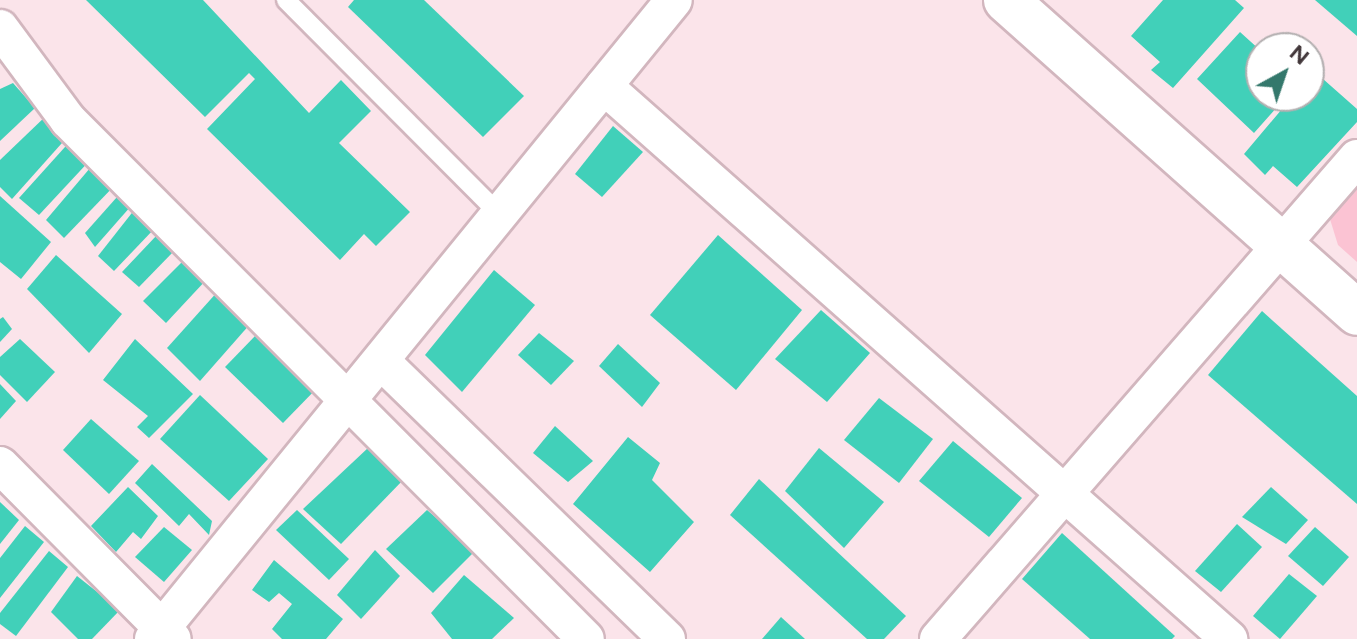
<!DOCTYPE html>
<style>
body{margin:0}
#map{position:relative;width:1357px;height:639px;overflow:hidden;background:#fbe4ea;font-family:Figtree,sans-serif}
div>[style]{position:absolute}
.green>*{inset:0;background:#fbc3d3}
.building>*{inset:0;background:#41d0b9}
.roads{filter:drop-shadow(2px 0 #d2b6be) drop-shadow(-2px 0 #d2b6be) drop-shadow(0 2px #d2b6be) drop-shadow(0 -2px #d2b6be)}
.service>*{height:18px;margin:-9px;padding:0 9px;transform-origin:9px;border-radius:9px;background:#fff}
.minor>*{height:36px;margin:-18px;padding:0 18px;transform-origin:18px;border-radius:18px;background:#fff}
.tertiary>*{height:44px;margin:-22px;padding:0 22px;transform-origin:22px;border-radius:22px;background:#fff}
span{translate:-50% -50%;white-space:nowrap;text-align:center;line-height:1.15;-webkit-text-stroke:8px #fff;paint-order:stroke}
.north{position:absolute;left:1245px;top:32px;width:80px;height:80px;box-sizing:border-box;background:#fff;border:2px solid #b3afb0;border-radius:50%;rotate:40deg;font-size:22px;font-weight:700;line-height:32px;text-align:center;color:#42373a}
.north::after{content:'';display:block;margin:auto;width:28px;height:36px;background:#34786c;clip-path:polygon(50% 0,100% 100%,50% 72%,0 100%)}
</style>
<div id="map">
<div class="green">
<div style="clip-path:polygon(1357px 184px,1357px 262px,1338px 245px,1329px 216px)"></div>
</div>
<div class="building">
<div style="clip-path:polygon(86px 0,203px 0,309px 113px,341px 80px,371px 111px,339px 143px,410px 212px,376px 246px,364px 234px,340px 260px,207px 129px,255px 79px,249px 73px,205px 117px)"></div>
<div style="clip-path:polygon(354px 0,424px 0,524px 96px,483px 137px,348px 7px)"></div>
<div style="clip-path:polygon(1163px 0,1235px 0,1244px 8px,1173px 88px,1151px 70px,1160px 62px,1131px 36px)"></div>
<div style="clip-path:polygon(1315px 0,1357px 0,1357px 36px)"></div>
<div style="clip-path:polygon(1240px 32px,1261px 51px,1261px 96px,1287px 96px,1254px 133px,1197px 79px)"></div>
<div style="clip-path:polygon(1314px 71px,1357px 109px,1357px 122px,1297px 187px,1273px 166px,1265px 175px,1244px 154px,1293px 96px,1309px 96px)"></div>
<div style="clip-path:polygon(13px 83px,35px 108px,0 141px,0 89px)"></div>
<div style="clip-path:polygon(48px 114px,70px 134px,12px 199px,0 187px,0 160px)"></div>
<div style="clip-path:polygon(613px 126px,643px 152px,602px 197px,575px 174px)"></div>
<div style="clip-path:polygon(74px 137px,93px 157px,39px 215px,19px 198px)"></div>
<div style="clip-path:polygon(96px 161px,117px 183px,64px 238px,46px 220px)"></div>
<div style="clip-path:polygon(0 196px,51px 242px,21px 279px,0 262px)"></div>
<div style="clip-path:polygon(117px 197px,131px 206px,95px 247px,85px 233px)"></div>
<div style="clip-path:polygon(135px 209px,155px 228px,114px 271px,98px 256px)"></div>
<div style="clip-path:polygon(157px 235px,174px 251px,139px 287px,122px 272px)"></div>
<div style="clip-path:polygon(718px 235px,802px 310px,736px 390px,650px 315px)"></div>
<div style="clip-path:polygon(56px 255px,122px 314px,89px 353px,27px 289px)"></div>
<div style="clip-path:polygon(186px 258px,207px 279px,166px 323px,143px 301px)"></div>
<div style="clip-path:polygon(494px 270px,535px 305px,462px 392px,425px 355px)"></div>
<div style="clip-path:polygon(219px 290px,251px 323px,200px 381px,167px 348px)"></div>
<div style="clip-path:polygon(821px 310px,870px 353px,827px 402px,775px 359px)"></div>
<div style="clip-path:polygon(1262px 311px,1357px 396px,1357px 504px,1208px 375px)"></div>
<div style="clip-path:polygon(3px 317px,12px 329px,0 342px,0 319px)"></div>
<div style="clip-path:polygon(259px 332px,320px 385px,283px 423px,225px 367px)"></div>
<div style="clip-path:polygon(539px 333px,574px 361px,551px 385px,518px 355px)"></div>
<div style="clip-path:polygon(20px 339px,55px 372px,27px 402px,0 375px,0 357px)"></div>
<div style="clip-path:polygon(135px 339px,193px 394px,149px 438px,137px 427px,148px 416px,103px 380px)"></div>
<div style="clip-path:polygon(618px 344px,660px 383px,642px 407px,599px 366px)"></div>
<div style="clip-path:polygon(0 384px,16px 401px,0 419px)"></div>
<div style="clip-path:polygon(200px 395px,268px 459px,229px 501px,160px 439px)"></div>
<div style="clip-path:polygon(879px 398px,933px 439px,899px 483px,844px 440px)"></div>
<div style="clip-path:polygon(91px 419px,139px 461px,109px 494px,63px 450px)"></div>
<div style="clip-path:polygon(555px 426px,593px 461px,568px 482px,533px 453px)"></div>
<div style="clip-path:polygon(628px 437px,660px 463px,652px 480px,694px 522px,650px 572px,573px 504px)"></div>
<div style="clip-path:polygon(953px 441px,1022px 498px,989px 537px,919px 481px)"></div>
<div style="clip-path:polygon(369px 447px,405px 478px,341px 544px,303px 509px)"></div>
<div style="clip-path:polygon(819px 448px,884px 502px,844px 548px,785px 491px)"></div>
<div style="clip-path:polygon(152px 464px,212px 521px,209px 535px,189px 514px,179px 526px,135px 483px)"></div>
<div style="clip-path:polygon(759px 479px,906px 616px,884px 639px,867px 639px,730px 515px)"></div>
<div style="clip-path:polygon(128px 487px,158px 516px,141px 539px,133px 532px,116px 552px,91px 526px)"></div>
<div style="clip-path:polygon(1271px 487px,1308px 520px,1286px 544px,1242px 517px)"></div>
<div style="clip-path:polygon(0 502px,19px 520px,0 544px)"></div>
<div style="clip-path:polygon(297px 510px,349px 559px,329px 580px,276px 530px)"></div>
<div style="clip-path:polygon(427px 510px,475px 551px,433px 593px,386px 549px)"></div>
<div style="clip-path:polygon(1237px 524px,1262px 547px,1221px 592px,1195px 571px)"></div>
<div style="clip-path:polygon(25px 526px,44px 542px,0 598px,0 558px)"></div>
<div style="clip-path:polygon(164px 527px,192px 550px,164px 582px,135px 557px)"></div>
<div style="clip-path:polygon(1315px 527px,1349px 557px,1323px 586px,1288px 556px)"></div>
<div style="clip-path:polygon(1062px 533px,1175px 636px,1172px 639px,1090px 639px,1022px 579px)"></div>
<div style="clip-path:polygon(375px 550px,400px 576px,361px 619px,337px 595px)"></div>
<div style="clip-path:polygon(49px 551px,68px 567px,16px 636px,0 624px,0 613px)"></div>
<div style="clip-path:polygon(274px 560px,343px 619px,326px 639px,282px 639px,272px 629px,292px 604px,279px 593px,269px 602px,252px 590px)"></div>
<div style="clip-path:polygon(1289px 574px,1317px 596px,1280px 639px,1253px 616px)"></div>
<div style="clip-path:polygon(464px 575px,514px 618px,492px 639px,452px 639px,431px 613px)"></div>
<div style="clip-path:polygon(77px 576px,120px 610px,92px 639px,78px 639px,51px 612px)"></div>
<div style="clip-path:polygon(781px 617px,805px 639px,762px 639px)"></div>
</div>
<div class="roads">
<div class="service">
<div style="left:286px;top:0;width:301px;rotate:45.1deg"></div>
</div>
<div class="minor">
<div style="left:0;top:28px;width:114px;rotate:53.5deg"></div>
<div style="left:68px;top:120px;width:733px;rotate:45.06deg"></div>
<div style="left:604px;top:86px;width:835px;rotate:41.5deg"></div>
<div style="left:381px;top:361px;width:399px;rotate:44.2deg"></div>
<div style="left:0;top:465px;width:245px;rotate:45.2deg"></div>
<div style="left:153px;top:639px;width:824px;rotate:-50.81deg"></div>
<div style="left:938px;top:639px;width:638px;rotate:-48.94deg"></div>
</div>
<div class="tertiary">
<div style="left:1006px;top:0;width:470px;rotate:41.7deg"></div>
</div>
</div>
<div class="north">N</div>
</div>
